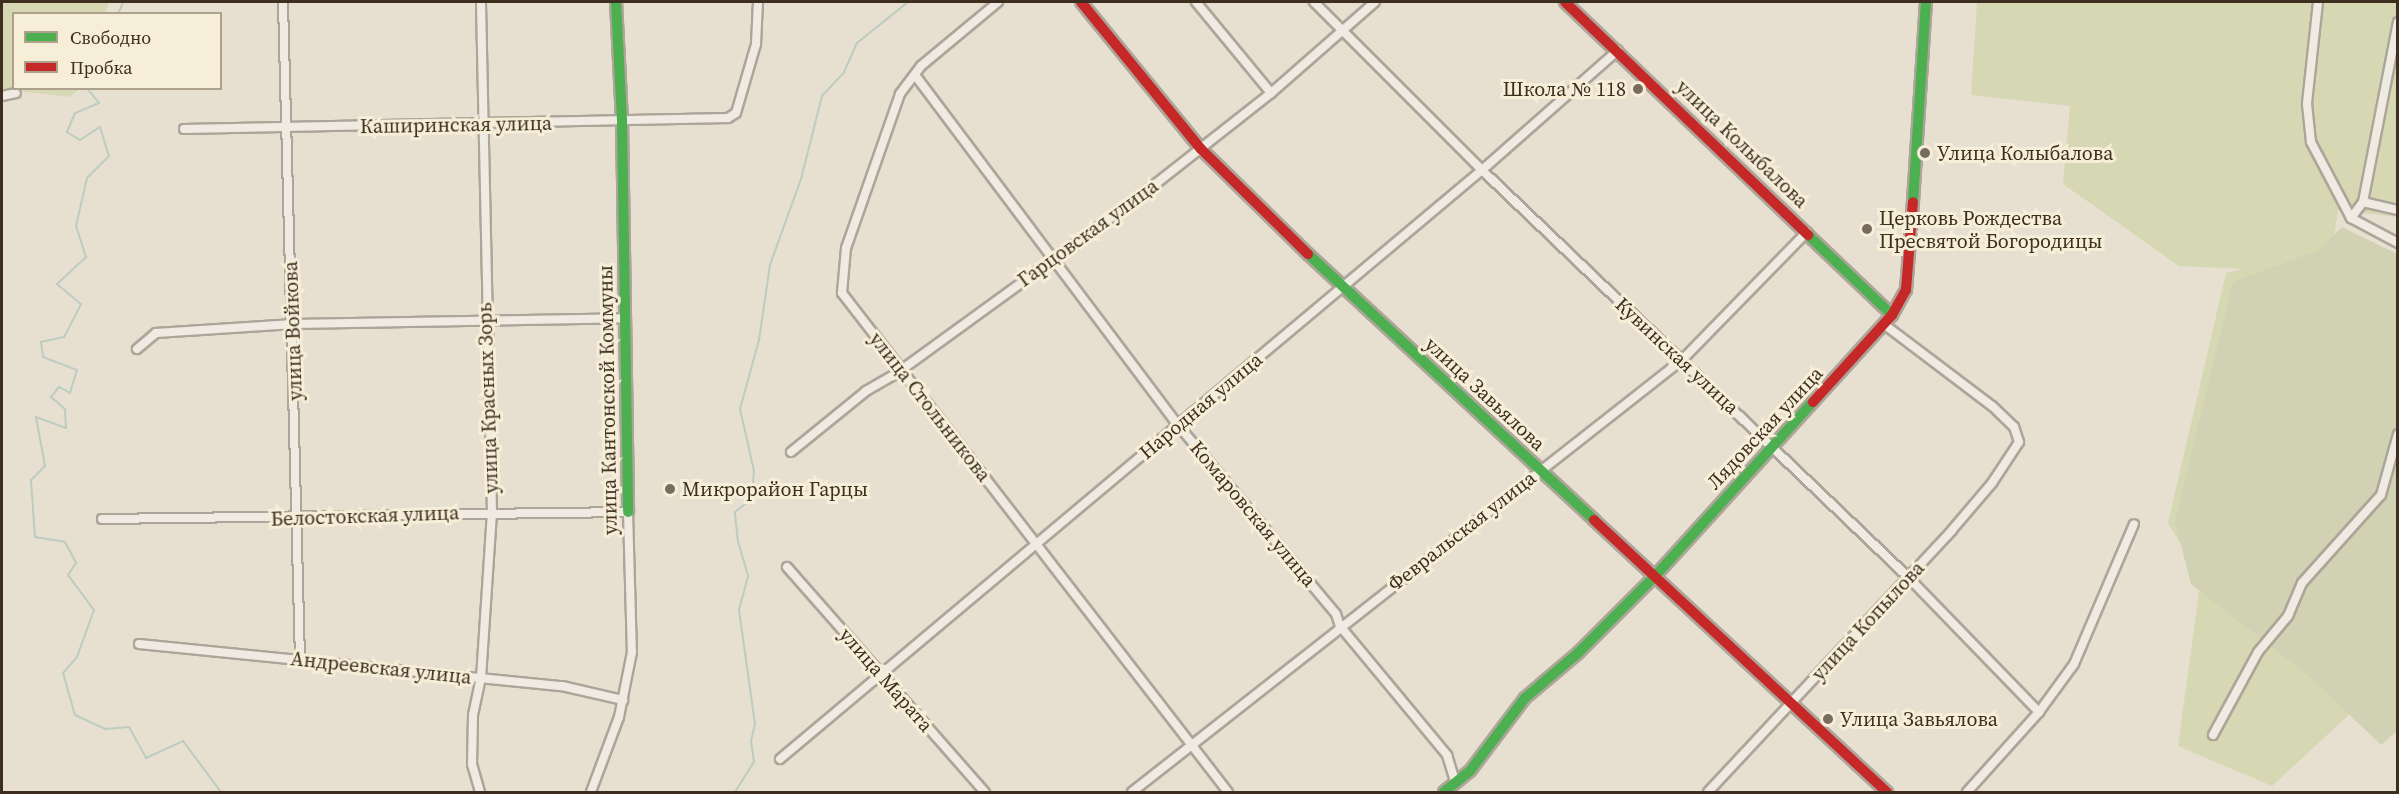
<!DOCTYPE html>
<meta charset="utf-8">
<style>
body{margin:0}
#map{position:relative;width:2399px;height:794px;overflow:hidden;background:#e7e0d1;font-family:"Source Serif 4",serif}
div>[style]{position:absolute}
.green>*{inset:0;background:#d6d7b3}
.cemetery>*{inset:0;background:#d1d1b3}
.stream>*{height:2px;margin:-1px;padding:0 1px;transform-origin:1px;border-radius:1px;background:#bcccc2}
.roads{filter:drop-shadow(2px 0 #ada599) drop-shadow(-2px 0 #ada599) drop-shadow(0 2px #ada599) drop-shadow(0 -2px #ada599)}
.street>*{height:8px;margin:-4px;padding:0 4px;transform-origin:4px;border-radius:4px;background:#efebe3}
.fast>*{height:10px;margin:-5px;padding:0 5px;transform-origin:5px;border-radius:5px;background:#4caf50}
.jam>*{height:10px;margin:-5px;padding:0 5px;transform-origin:5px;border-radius:5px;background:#c62828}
.dots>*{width:16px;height:16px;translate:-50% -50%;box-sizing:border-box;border:3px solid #f7eed8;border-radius:50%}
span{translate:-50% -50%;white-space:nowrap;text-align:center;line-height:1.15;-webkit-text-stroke:6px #f7eed8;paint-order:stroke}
.poi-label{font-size:20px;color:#3d2e20}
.right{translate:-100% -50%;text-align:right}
.left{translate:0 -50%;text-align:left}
.street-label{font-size:20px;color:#3d2e20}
.frame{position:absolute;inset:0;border:3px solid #3d2e20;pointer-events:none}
.legend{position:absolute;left:12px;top:12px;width:210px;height:78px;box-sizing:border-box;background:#f7eed8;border:2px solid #ada18e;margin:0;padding:8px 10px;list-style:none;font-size:18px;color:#3d2e20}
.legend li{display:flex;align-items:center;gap:12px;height:30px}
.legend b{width:30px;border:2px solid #ada18e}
</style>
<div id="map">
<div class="green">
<div style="clip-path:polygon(2px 2px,109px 2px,105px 13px,14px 14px,14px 88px,79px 89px,70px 97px,2px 89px)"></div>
<div style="clip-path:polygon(1977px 2px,2397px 2px,2397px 217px,2338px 210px,2334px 237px,2365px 700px,2272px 786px,2178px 746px,2201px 577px,2168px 523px,2226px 273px,2244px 269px,2179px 266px,2063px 184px,2070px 106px,1971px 95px)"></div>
</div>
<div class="cemetery">
<div style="clip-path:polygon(2342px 227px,2397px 254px,2397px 731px,2381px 745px,2309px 676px,2191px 584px,2175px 522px,2233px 282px,2319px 250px)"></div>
</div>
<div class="stream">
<div style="left:118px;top:14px;width:13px;rotate:-67deg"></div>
<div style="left:87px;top:88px;width:19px;rotate:51deg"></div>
<div style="left:99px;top:103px;width:26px;rotate:157deg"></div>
<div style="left:75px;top:113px;width:21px;rotate:113deg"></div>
<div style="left:67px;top:132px;width:15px;rotate:32deg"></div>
<div style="left:80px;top:140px;width:24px;rotate:-33deg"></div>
<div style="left:100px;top:127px;width:30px;rotate:73deg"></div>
<div style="left:109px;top:156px;width:31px;rotate:135deg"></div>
<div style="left:87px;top:178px;width:49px;rotate:102.9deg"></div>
<div style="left:76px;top:226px;width:33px;rotate:72deg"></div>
<div style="left:86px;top:257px;width:40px;rotate:137deg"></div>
<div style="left:57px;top:284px;width:31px;rotate:40deg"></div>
<div style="left:81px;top:304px;width:37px;rotate:117deg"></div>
<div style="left:64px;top:337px;width:24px;rotate:168deg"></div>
<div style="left:41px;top:342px;width:15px;rotate:82deg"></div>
<div style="left:43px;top:357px;width:36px;rotate:21deg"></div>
<div style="left:77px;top:370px;width:24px;rotate:107deg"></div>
<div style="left:70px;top:393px;width:13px;rotate:-151deg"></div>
<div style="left:59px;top:387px;width:13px;rotate:129deg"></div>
<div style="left:51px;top:397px;width:18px;rotate:41deg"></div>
<div style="left:65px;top:409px;width:19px;rotate:87deg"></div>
<div style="left:66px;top:428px;width:32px;rotate:-160deg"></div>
<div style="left:36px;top:417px;width:50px;rotate:79.6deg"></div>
<div style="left:45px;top:466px;width:20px;rotate:135deg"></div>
<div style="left:31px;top:480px;width:57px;rotate:86deg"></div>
<div style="left:35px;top:537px;width:30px;rotate:9deg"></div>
<div style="left:65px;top:542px;width:24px;rotate:62deg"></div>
<div style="left:76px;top:563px;width:14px;rotate:124deg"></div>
<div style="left:68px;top:575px;width:44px;rotate:53.4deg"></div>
<div style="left:94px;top:610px;width:50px;rotate:109.9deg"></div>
<div style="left:77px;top:657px;width:21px;rotate:131deg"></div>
<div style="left:63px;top:673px;width:44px;rotate:74.1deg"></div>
<div style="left:75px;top:715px;width:33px;rotate:25deg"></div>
<div style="left:105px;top:729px;width:24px;rotate:-5deg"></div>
<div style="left:129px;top:727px;width:35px;rotate:61deg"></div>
<div style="left:146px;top:758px;width:41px;rotate:-24.7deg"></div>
<div style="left:183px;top:741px;width:64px;rotate:53.3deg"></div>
<div style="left:735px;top:792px;width:36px;rotate:-58deg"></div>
<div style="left:754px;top:762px;width:21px;rotate:-98deg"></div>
<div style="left:751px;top:741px;width:17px;rotate:-77deg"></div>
<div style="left:755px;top:724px;width:115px;rotate:-98deg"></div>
<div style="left:739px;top:610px;width:35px;rotate:-75deg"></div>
<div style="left:748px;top:576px;width:35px;rotate:-106deg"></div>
<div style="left:738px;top:542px;width:30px;rotate:-96deg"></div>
<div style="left:735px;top:512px;width:22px;rotate:-39deg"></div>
<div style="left:752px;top:498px;width:27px;rotate:-86deg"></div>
<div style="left:754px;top:471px;width:64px;rotate:-102.7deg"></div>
<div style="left:740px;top:409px;width:72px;rotate:-74.6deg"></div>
<div style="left:759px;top:340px;width:76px;rotate:-81.7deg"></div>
<div style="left:770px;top:265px;width:91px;rotate:-70.2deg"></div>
<div style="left:801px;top:179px;width:86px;rotate:-75.8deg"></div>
<div style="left:822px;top:96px;width:33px;rotate:-47deg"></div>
<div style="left:844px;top:72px;width:32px;rotate:-66deg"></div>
<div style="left:857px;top:43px;width:65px;rotate:-38.8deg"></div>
</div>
<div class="roads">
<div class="street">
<div style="left:283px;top:2px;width:659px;rotate:88.52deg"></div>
<div style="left:998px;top:2px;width:100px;rotate:140.3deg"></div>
<div style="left:921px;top:66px;width:35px;rotate:127deg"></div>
<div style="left:900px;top:94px;width:163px;rotate:109.3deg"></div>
<div style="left:846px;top:248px;width:45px;rotate:95.1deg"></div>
<div style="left:842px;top:293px;width:631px;rotate:52.28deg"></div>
<div style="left:1196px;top:2px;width:118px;rotate:50.5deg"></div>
<div style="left:1314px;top:2px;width:238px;rotate:45deg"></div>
<div style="left:1482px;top:170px;width:591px;rotate:43.7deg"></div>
<div style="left:1909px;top:578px;width:187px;rotate:45.9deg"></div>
<div style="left:2318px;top:2px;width:103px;rotate:96.2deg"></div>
<div style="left:2307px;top:104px;width:38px;rotate:84deg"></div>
<div style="left:2311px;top:142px;width:86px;rotate:62.2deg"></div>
<div style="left:2351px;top:218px;width:53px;rotate:28deg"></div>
<div style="left:915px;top:75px;width:438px;rotate:53.1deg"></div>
<div style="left:1178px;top:425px;width:246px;rotate:50.1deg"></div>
<div style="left:1336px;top:614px;width:13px;rotate:72deg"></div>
<div style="left:1340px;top:626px;width:168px;rotate:50.3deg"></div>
<div style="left:1447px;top:755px;width:28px;rotate:73deg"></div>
<div style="left:2px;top:96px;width:14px;rotate:-12deg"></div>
<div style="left:184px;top:129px;width:544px;rotate:-1.16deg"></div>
<div style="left:728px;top:118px;width:9px;rotate:-32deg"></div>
<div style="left:736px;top:113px;width:72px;rotate:-73.8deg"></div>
<div style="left:756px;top:44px;width:42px;rotate:-87.3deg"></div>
<div style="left:2363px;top:202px;width:36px;rotate:13deg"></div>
<div style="left:2351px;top:218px;width:20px;rotate:-53deg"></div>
<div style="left:2363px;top:202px;width:183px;rotate:-79deg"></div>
<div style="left:137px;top:349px;width:25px;rotate:-40deg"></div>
<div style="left:156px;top:333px;width:138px;rotate:-3.7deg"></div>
<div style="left:294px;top:324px;width:331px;rotate:-1deg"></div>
<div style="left:791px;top:452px;width:97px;rotate:-39.1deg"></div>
<div style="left:866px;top:391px;width:39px;rotate:-30deg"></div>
<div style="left:900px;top:371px;width:284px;rotate:-36deg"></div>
<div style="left:1130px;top:204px;width:179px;rotate:-38.2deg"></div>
<div style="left:1271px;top:93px;width:138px;rotate:-41.2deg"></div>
<div style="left:102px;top:519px;width:526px;rotate:-0.76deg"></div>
<div style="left:628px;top:512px;width:140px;rotate:88.4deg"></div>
<div style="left:632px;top:652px;width:66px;rotate:101.3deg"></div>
<div style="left:619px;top:717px;width:80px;rotate:110.5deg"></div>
<div style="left:787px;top:567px;width:300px;rotate:48.7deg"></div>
<div style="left:139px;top:644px;width:425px;rotate:5.7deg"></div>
<div style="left:562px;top:686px;width:63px;rotate:12.9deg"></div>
<div style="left:2213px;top:735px;width:94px;rotate:-61.5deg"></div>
<div style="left:2258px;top:652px;width:47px;rotate:-50.2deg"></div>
<div style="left:2288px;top:616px;width:36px;rotate:-67deg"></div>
<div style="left:2302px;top:583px;width:118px;rotate:-48.1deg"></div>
<div style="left:2381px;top:495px;width:63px;rotate:-74.4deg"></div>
<div style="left:780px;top:759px;width:916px;rotate:-40deg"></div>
<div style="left:1482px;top:170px;width:181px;rotate:-41.4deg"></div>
<div style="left:480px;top:792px;width:29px;rotate:-106deg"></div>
<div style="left:472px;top:764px;width:49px;rotate:-88.8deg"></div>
<div style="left:473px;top:715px;width:38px;rotate:-78deg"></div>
<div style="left:481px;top:678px;width:166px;rotate:-86.2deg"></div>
<div style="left:492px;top:512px;width:510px;rotate:-91.24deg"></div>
<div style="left:1132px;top:792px;width:699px;rotate:-38.15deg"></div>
<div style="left:1682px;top:360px;width:179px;rotate:-45.7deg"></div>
<div style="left:1708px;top:792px;width:358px;rotate:-47deg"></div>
<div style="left:1952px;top:530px;width:62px;rotate:-49.6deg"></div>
<div style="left:1992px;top:483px;width:49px;rotate:-56.6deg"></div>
<div style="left:2019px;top:442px;width:16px;rotate:-108deg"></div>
<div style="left:2014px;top:427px;width:30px;rotate:-136deg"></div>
<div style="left:1992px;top:406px;width:134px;rotate:-142.9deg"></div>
<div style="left:1967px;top:792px;width:108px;rotate:-48deg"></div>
<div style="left:2039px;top:712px;width:59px;rotate:-53.9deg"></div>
<div style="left:2074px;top:664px;width:152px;rotate:-66.8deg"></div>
</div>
<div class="fast">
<div style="left:616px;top:2px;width:119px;rotate:87.1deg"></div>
<div style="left:622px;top:121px;width:391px;rotate:89.1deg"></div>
<div style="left:1913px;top:202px;width:200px;rotate:-86.3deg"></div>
<div style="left:1808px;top:235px;width:116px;rotate:43.6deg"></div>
<div style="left:1308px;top:254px;width:391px;rotate:42.9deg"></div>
<div style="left:1444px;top:792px;width:33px;rotate:-39deg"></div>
<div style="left:1470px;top:771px;width:91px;rotate:-53deg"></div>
<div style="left:1525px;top:698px;width:70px;rotate:-40.3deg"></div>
<div style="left:1578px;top:653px;width:110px;rotate:-45deg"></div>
<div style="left:1656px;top:575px;width:234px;rotate:-47.8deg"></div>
</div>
<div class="jam">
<div style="left:1081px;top:2px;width:190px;rotate:50.8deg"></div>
<div style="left:1201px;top:149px;width:150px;rotate:44.5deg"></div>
<div style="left:1565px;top:2px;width:337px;rotate:43.8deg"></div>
<div style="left:1813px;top:402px;width:118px;rotate:-47.8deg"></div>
<div style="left:1892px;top:315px;width:29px;rotate:-61deg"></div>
<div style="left:1906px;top:290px;width:88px;rotate:-85.5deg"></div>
<div style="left:1594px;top:520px;width:400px;rotate:42.9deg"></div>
</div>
</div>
<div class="dots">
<div style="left:1638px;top:89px;background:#786c5e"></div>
<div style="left:1925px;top:153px;background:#786c5e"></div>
<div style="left:1867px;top:229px;background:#786c5e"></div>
<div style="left:670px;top:489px;background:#786c5e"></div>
<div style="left:1828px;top:719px;background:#786c5e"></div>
</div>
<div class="poi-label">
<span class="right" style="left:1626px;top:89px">Школа № 118</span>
<span class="left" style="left:1937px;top:153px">Улица Колыбалова</span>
<span class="left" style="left:1879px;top:230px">Церковь Рождества<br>Пресвятой Богородицы</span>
<span class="left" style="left:682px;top:489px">Микрорайон Гарцы</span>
<span class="left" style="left:1840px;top:719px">Улица Завьялова</span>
</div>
<div class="street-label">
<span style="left:456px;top:125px;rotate:-1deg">Каширинская улица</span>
<span style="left:1742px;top:144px;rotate:44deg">улица Колыбалова</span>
<span style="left:1088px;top:233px;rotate:-36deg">Гарцовская улица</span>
<span style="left:293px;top:331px;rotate:-92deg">улица Войкова</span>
<span style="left:1677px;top:356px;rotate:43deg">Кувинская улица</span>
<span style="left:1485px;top:394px;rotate:43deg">улица Завьялова</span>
<span style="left:488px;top:398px;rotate:-92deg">улица Красных Зорь</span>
<span style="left:608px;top:400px;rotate:-91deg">улица Кантонской Коммуны</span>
<span style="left:1201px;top:406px;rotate:-40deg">Народная улица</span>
<span style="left:930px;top:407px;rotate:52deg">улица Стольникова</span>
<span style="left:1765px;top:428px;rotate:-47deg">Лядовская улица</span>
<span style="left:1253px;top:514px;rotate:50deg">Комаровская улица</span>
<span style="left:365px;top:516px;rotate:-2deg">Белостокская улица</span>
<span style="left:1462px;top:531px;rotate:-38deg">Февральская улица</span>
<span style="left:1868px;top:621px;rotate:-47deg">улица Копылова</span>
<span style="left:381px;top:668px;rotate:6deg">Андреевская улица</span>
<span style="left:886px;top:680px;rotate:49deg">улица Марата</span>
</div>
<div class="frame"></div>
<ul class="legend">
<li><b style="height:8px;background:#4caf50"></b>Свободно</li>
<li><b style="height:8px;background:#c62828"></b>Пробка</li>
</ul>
</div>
